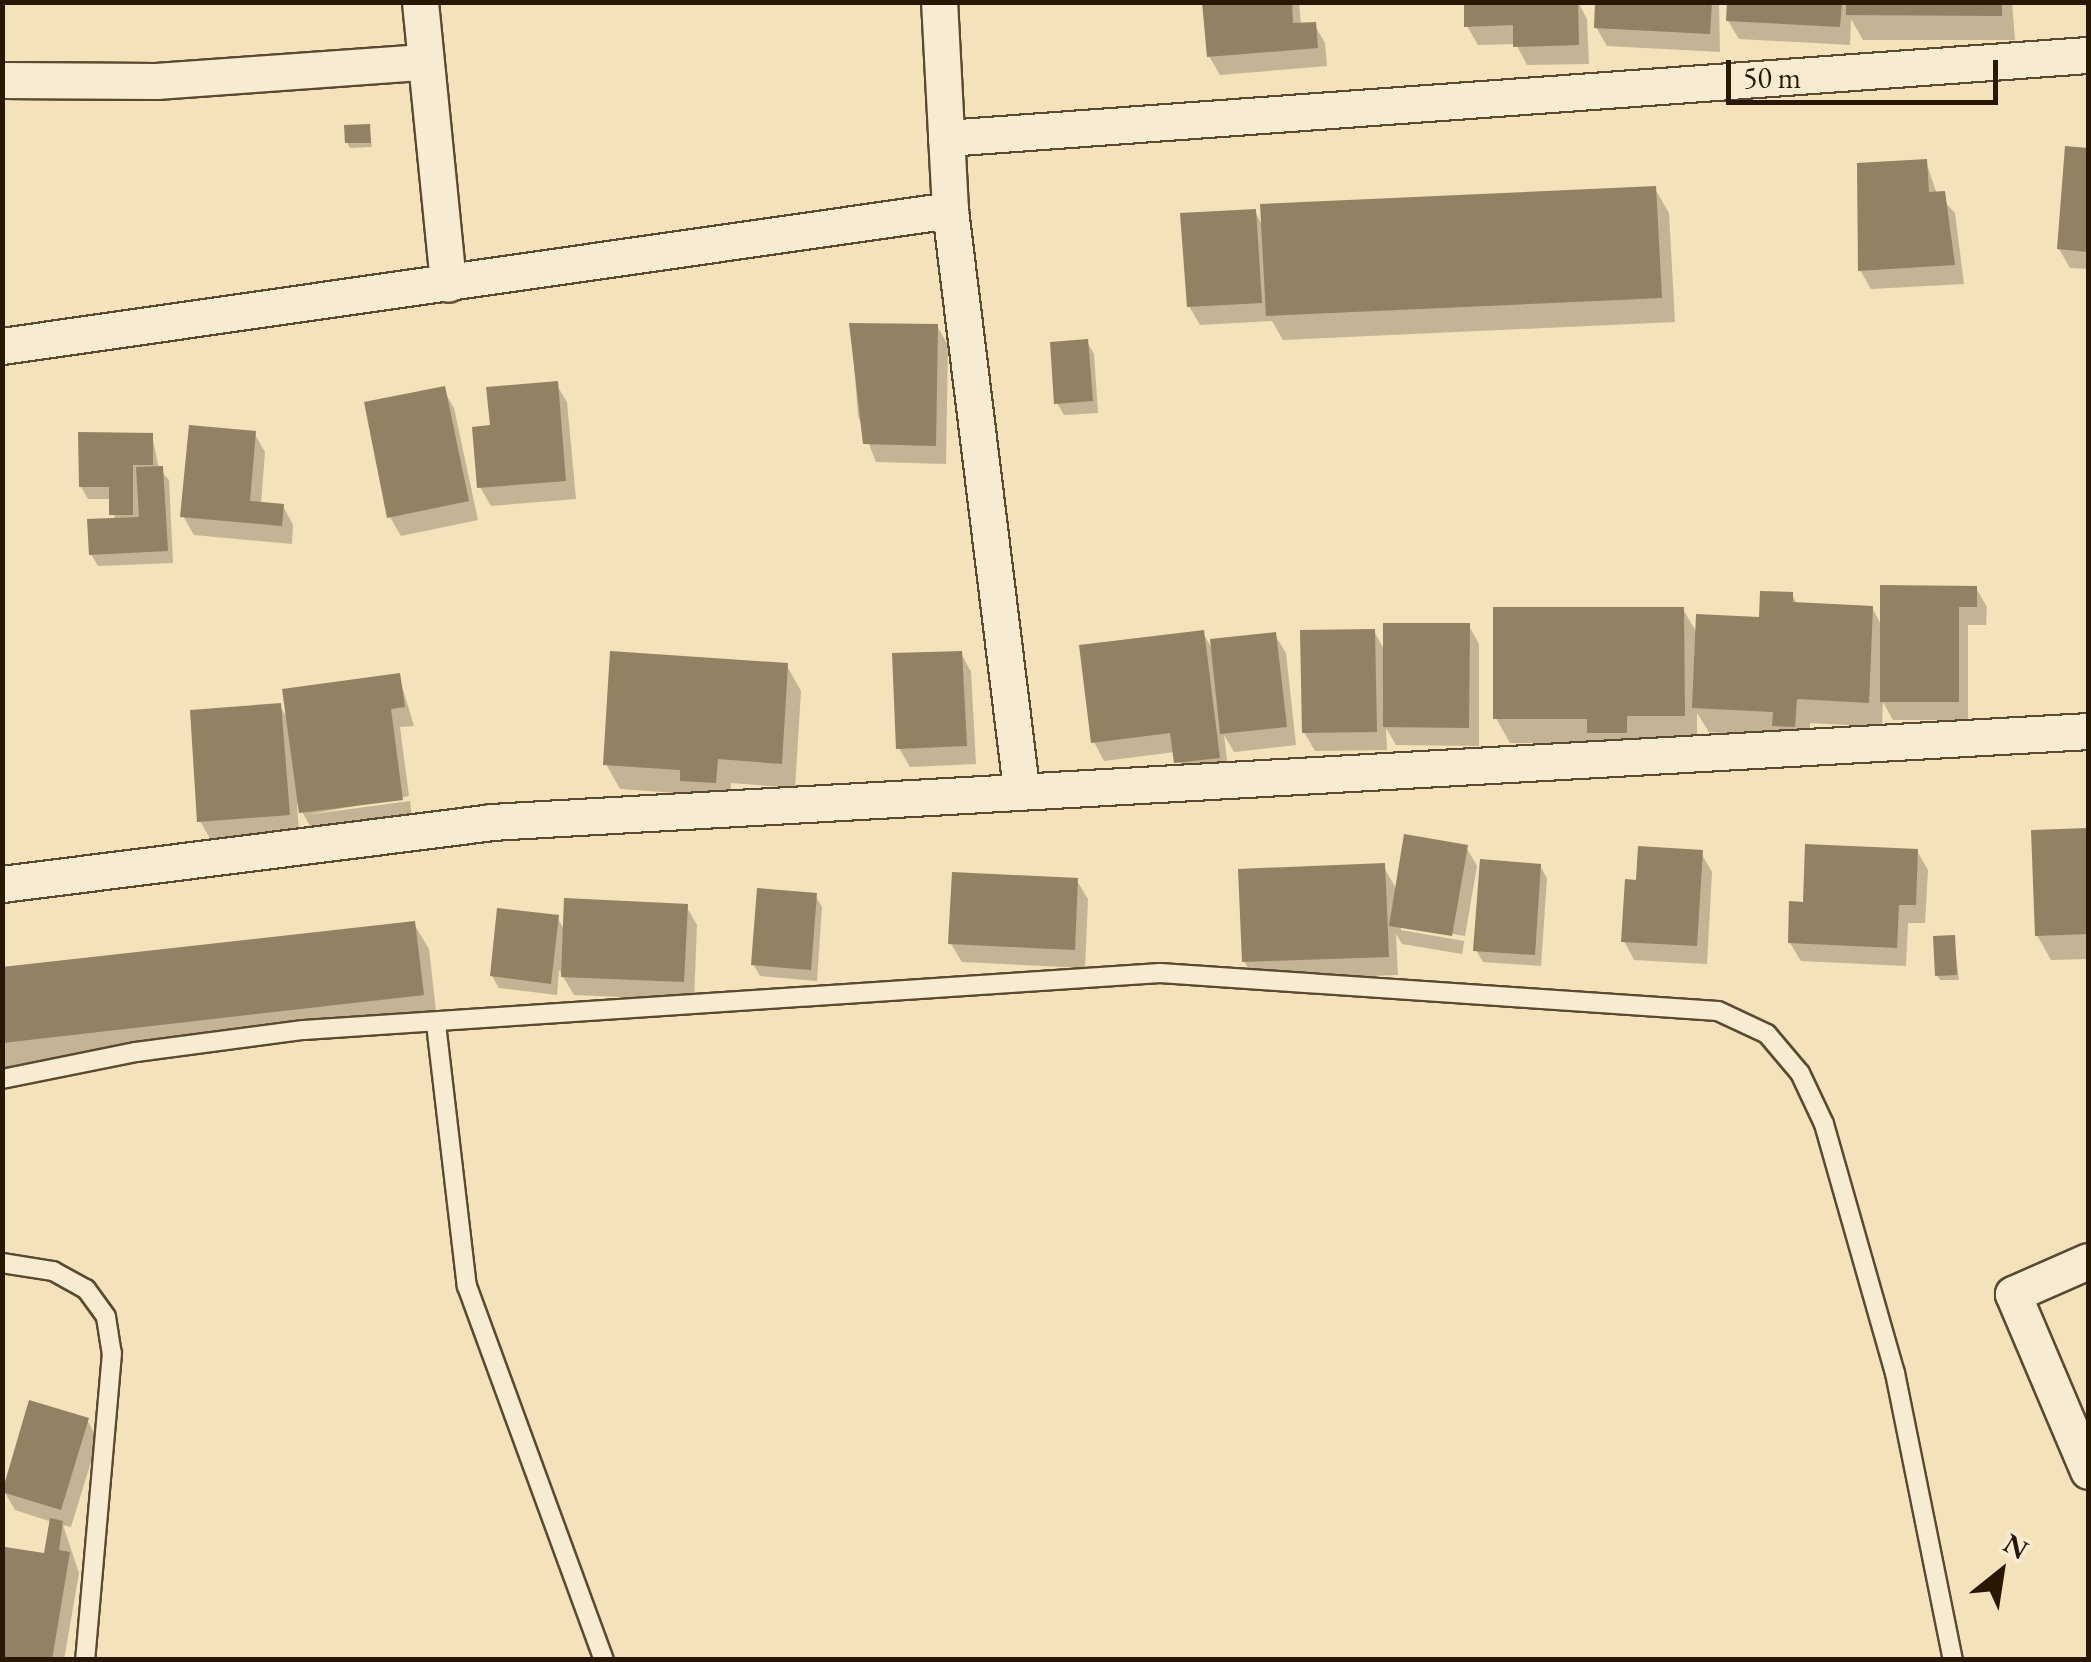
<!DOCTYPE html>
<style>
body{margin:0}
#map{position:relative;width:2091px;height:1662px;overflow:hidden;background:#f3e2ba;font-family:"EB Garamond",serif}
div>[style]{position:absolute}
.shadow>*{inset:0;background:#0003}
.building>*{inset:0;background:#928162}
.roads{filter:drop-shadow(2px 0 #5b4a30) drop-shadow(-2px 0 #5b4a30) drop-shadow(0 2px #5b4a30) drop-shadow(0 -2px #5b4a30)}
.service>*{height:18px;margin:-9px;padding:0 9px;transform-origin:9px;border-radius:9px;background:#f7ecd2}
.minor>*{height:35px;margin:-17.5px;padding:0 17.5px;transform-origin:17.5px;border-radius:17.5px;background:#f7ecd2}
span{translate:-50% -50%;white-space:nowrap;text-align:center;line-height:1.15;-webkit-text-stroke:8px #f7ecd2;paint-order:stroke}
.frame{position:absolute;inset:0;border:5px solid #281802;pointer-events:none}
.north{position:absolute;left:1951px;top:1522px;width:100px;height:100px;-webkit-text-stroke:8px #f7ecd2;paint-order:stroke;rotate:30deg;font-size:28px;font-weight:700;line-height:40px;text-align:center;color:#281802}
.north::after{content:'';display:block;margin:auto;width:35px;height:45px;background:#281802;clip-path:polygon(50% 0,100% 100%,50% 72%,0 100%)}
.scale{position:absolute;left:1726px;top:60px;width:272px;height:45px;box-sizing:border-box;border:5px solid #281802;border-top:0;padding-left:12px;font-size:30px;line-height:35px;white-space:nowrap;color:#281802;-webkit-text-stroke:8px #f7ecd2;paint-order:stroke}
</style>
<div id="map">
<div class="shadow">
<div style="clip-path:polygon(1205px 2px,1299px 2px,1301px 25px,1314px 24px,1325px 43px,1327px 66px,1220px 75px,1209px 56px)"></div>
<div style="clip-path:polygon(1578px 2px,1587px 19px,1589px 64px,1527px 65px,1516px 44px,1478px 45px,1467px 26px)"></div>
<div style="clip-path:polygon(1597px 2px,1719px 2px,1720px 52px,1607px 46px,1596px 27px)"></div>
<div style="clip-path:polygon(1730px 2px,2012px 2px,2015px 40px,1863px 40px,1851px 19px,1850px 45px,1739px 39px,1728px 21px)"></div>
<div style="clip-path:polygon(369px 127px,372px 147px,350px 148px,347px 142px)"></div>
<div style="clip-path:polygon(2067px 149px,2088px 151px,2088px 269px,2070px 268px,2059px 249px)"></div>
<div style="clip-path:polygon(1926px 162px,1937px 194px,1955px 213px,1964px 284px,1871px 289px,1860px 270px)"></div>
<div style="clip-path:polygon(1655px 189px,1669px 213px,1675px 322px,1283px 340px,1272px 321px,1200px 325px,1189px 306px,1255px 212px,1264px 228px)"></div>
<div style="clip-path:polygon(851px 325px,937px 326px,948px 345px,946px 464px,876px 462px,858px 416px)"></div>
<div style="clip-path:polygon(1087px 342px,1094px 354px,1098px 413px,1064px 415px,1057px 403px)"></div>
<div style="clip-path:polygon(556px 384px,567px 402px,576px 499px,491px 506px,480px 487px)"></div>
<div style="clip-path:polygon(443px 389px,454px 408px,478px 520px,401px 536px,390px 517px)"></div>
<div style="clip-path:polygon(254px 433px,265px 452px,261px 505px,283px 506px,293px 525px,292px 544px,194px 535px,183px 516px)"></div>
<div style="clip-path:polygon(152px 435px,159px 469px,169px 480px,173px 563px,98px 566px,91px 554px,115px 520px,112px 499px,88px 499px,81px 487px)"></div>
<div style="clip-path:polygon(1976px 588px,1987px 607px,1986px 625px,1968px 625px,1968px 720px,1893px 720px,1883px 702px,1882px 727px,1810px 723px,1808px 752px,1780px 736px,1709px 732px,1697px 713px,1697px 740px,1596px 743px,1510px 743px,1496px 718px,1683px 609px,1698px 635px,1761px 620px,1792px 595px,1798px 605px,1872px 608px,1882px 626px)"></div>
<div style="clip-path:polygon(1469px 626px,1479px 644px,1479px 746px,1396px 745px,1386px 728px,1387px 750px,1315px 751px,1304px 732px,1374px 631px,1385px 651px)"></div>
<div style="clip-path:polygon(1203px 633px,1214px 652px,1275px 635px,1286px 653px,1296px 745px,1234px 752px,1224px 735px,1229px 776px,1187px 781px,1175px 752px,1104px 761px,1094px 742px)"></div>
<div style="clip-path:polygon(961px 653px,971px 672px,976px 764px,910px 767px,899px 748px)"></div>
<div style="clip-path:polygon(787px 666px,801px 691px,795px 788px,731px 783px,729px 807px,690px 794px,620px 789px,606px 764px)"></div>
<div style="clip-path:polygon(399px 676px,414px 726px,400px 727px,409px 796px,306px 815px,410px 801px,412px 818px,313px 831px,297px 803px,299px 833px,211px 840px,200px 821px,280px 706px,289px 722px)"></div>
<div style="clip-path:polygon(2088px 828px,2088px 959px,2051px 960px,2037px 935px,2033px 833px)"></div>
<div style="clip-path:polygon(evenodd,1466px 847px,1477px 866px,1462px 954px,1402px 944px,1396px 934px,1398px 975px,1255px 980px,1244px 961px,1383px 866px,1397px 890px,1466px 847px,1401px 925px,1465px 936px,1464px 941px,1401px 930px,1401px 925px)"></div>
<div style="clip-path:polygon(1917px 851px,1928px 870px,1925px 923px,1908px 923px,1906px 966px,1801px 961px,1790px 943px,1805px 904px)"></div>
<div style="clip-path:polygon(1701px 853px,1712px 872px,1707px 964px,1634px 960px,1624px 941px,1638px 883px)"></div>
<div style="clip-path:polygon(1540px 866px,1547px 878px,1541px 966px,1483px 962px,1476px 950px)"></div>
<div style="clip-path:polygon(1077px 881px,1088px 899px,1085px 968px,962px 962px,951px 944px)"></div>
<div style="clip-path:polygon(815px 895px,822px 907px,817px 981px,760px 976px,753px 964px)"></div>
<div style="clip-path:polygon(686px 906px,697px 925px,694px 1000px,574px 995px,559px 970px,557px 995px,499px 988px,492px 976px,557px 917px,565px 931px)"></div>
<div style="clip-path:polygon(414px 924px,429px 949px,437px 1020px,2px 1069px,2px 970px)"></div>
<div style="clip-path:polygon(1954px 938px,1959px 980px,1940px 980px,1937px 975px)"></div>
<div style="clip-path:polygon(87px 1420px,98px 1439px,71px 1527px,63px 1525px,79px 1573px,64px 1660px,2px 1660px,7px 1550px,46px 1556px,52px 1522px,15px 1510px,4px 1491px)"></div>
</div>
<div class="building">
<div style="clip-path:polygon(1202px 2px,1292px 2px,1293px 23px,1316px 22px,1318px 48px,1207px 57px)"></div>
<div style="clip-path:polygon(1464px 2px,1578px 2px,1579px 45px,1513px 47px,1513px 25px,1464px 27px)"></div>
<div style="clip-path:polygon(1595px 2px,1712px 2px,1710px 34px,1594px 28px)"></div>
<div style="clip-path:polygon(1727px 2px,1842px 2px,1840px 27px,1726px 21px)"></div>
<div style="clip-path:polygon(1846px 2px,2002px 2px,2002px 16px,1846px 15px)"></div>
<div style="clip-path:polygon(370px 124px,371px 143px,345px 143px,344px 125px)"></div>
<div style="clip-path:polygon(2065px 146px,2088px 148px,2088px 252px,2057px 249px)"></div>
<div style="clip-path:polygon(1927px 159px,1929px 192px,1945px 191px,1955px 265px,1858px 271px,1857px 163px)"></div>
<div style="clip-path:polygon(1656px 186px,1662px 298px,1266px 316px,1260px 204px)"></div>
<div style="clip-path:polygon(1256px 209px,1262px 303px,1187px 307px,1180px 213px)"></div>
<div style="clip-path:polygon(849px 323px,938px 324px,936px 446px,863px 444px)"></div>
<div style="clip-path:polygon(1088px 339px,1093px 401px,1054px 404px,1050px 342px)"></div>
<div style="clip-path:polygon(558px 381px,566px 481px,477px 488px,472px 427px,490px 425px,486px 387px)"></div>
<div style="clip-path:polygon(445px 386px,469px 501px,387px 518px,364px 402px)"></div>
<div style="clip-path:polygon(189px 425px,256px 431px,250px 501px,284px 504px,282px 526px,180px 517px)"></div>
<div style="clip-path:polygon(78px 432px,153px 433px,153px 465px,133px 465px,133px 515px,109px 515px,109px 487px,79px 487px)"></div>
<div style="clip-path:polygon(163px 466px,168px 551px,89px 555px,87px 519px,139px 517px,136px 467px)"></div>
<div style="clip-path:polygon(1880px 585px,1977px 586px,1977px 607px,1959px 607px,1959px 702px,1880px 702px)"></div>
<div style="clip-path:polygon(1760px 591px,1793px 592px,1793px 602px,1873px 606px,1869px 703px,1797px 699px,1795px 727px,1772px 726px,1773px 712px,1692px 708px,1696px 614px,1759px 617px)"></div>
<div style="clip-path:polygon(1493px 607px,1684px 607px,1685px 716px,1627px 716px,1627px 733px,1587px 733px,1587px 719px,1493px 719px)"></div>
<div style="clip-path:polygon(1383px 623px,1470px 623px,1469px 728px,1383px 727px)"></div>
<div style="clip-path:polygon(1375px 629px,1377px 732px,1302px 733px,1300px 630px)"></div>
<div style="clip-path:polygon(1204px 630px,1220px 758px,1174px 763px,1170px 733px,1091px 743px,1079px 645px)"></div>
<div style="clip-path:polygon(1276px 632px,1287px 727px,1220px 734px,1210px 639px)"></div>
<div style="clip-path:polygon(610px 651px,788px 663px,782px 764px,718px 759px,716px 783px,680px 781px,680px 770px,603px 765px)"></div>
<div style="clip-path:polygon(962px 651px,967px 746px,896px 749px,892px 653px)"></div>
<div style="clip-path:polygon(400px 673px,405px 707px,391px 709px,403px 800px,299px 813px,282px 689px)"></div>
<div style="clip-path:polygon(281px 703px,290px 815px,197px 822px,190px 710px)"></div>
<div style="clip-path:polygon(2088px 828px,2088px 934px,2035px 936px,2031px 830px)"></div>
<div style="clip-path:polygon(1404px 834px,1468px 845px,1452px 936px,1389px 926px)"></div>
<div style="clip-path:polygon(1805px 844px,1918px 849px,1916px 905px,1899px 905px,1897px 948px,1788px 943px,1789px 901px,1803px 902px)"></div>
<div style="clip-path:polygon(1638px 846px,1703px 850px,1697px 946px,1621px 942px,1625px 879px,1636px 880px)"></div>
<div style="clip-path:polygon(1480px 859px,1541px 864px,1535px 955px,1473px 951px)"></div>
<div style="clip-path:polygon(1385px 863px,1389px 957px,1242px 962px,1238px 869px)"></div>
<div style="clip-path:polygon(952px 872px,1078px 878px,1075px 950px,948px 944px)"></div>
<div style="clip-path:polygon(757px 888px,817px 893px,811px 970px,751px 965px)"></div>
<div style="clip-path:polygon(564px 898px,688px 904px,684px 982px,561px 977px)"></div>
<div style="clip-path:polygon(497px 908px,559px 915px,551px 984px,490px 976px)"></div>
<div style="clip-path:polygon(415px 921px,424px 995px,2px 1043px,2px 967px)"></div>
<div style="clip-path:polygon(1955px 935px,1957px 975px,1935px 976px,1933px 936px)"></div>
<div style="clip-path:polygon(29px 1400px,89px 1418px,61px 1510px,2px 1492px)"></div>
<div style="clip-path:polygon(50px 1518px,63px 1521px,59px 1550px,70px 1552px,52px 1660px,2px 1660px,5px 1547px,44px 1553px)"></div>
</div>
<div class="roads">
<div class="service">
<div style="left:436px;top:1024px;width:264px;rotate:83.3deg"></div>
<div style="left:467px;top:1286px;width:398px;rotate:69.9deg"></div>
<div style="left:2px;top:1079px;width:137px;rotate:-11.4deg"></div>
<div style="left:136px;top:1052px;width:169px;rotate:-7.5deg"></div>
<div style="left:304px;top:1030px;width:858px;rotate:-3.81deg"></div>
<div style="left:1160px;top:973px;width:559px;rotate:3.9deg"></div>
<div style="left:1718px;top:1011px;width:54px;rotate:25.1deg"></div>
<div style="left:1767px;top:1034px;width:51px;rotate:49.8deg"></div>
<div style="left:1800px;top:1073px;width:56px;rotate:64.8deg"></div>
<div style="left:1824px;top:1124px;width:259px;rotate:74.1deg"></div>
<div style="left:1895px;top:1373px;width:293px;rotate:78.6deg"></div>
<div style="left:2px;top:1263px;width:52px;rotate:8.9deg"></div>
<div style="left:53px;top:1271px;width:38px;rotate:29deg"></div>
<div style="left:86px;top:1289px;width:34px;rotate:54deg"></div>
<div style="left:106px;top:1317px;width:36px;rotate:81deg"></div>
<div style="left:112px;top:1353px;width:308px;rotate:95deg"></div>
</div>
<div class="minor">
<div style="left:420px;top:2px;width:283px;rotate:84.3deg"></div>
<div style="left:2px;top:80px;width:154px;rotate:0.4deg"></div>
<div style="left:156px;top:81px;width:268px;rotate:-4.1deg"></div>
<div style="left:946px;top:138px;width:1145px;rotate:-4.16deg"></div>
<div style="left:950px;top:210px;width:582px;rotate:83deg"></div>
<div style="left:2px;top:346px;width:958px;rotate:-8.16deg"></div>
<div style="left:950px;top:210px;width:208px;rotate:-93deg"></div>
<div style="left:2px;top:884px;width:493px;rotate:-7.2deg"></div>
<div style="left:491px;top:822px;width:1600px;rotate:-3.26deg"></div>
<div style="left:2088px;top:1261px;width:82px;rotate:156.3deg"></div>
<div style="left:2013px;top:1294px;width:192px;rotate:67deg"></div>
</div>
</div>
<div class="frame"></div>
<div class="north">N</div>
<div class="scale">50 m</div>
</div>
